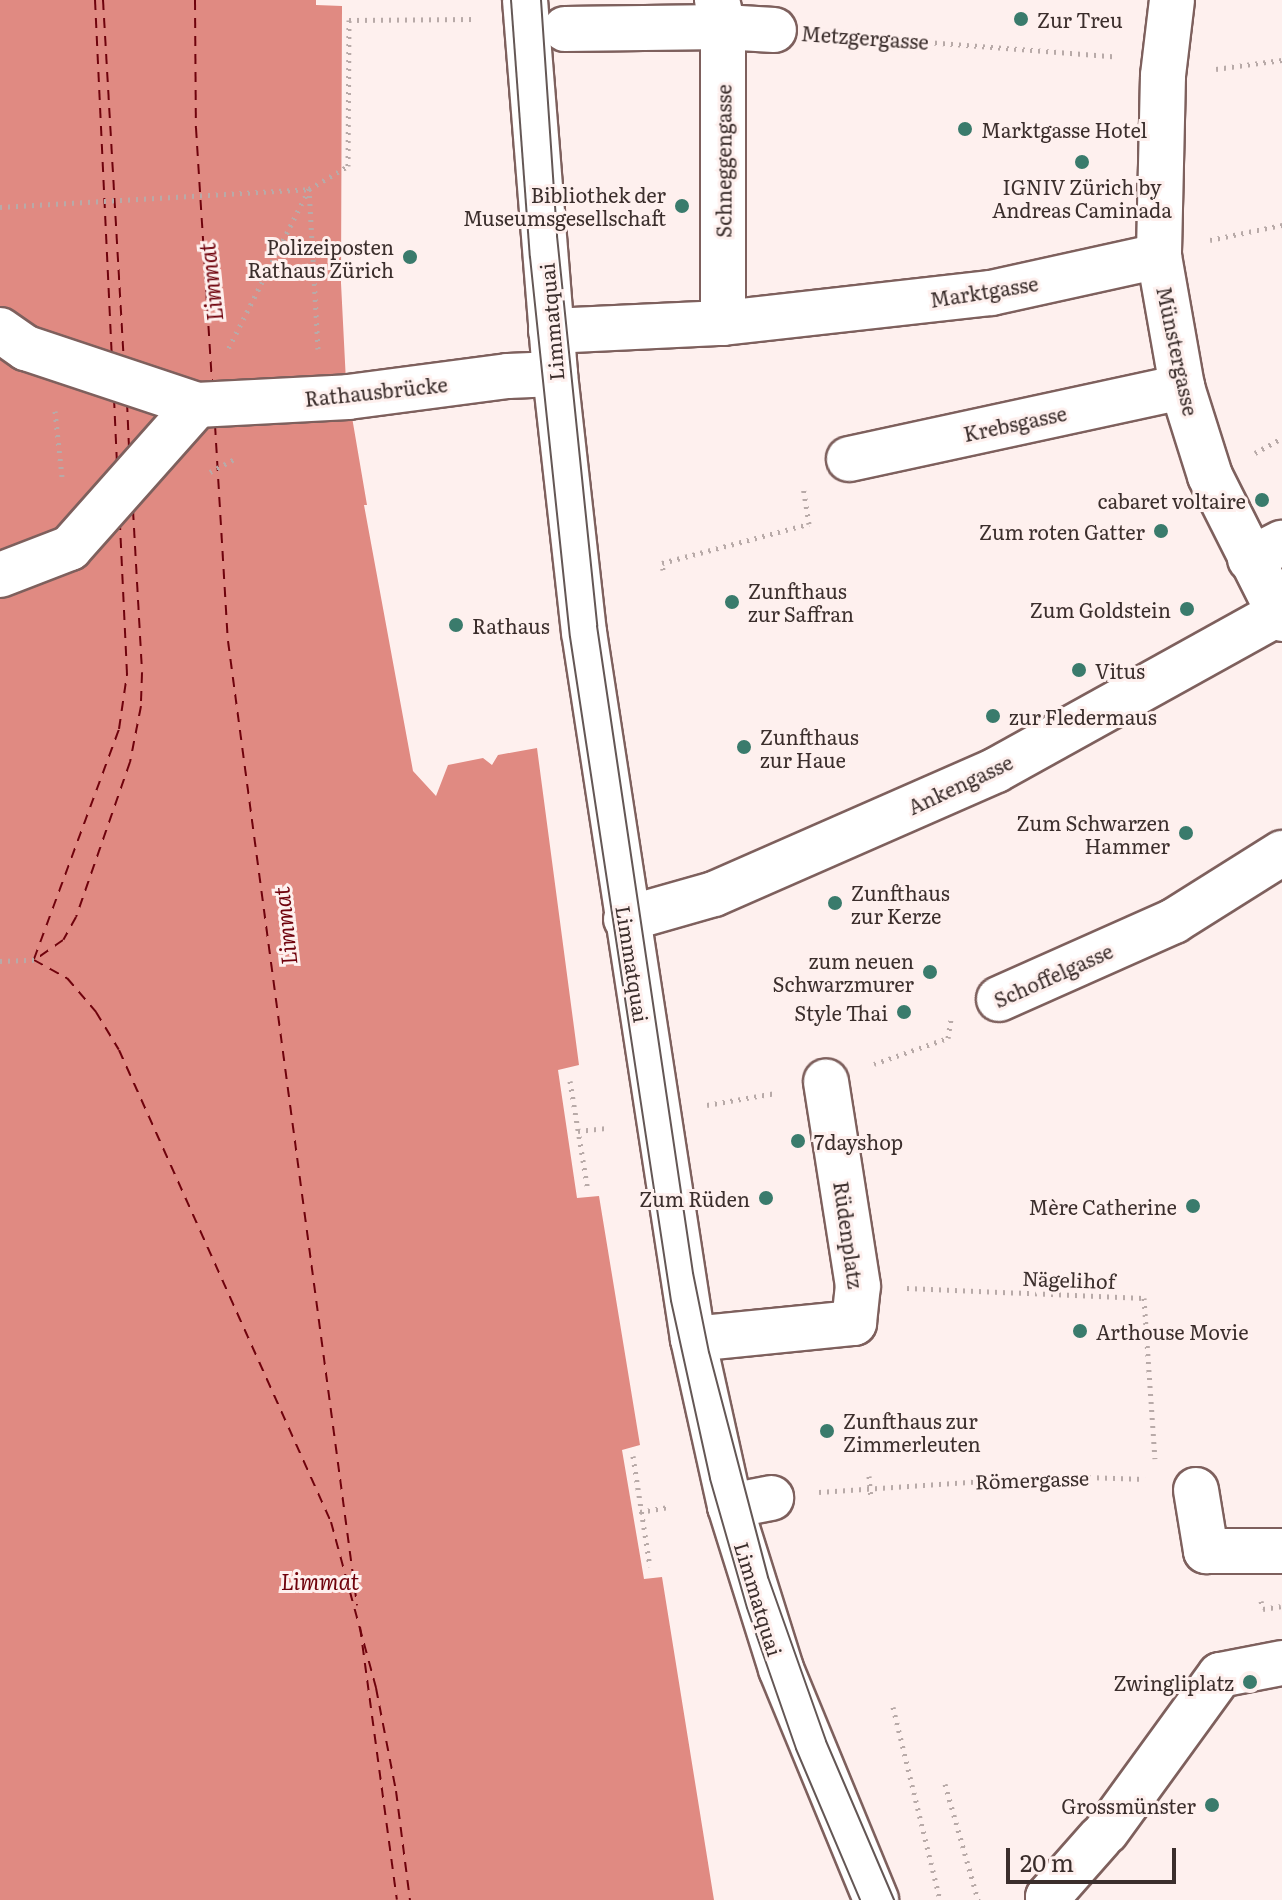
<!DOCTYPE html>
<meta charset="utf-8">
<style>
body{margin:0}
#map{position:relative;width:1282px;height:1900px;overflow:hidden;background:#fef0ee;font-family:Literata,serif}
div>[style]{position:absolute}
.water>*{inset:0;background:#e08a82}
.ferry>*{height:2px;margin-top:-1px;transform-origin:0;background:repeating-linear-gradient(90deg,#6f020c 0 10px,transparent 0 18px)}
.path>*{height:5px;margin-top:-2.5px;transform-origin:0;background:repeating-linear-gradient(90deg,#b8aaa8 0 2px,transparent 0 8px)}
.roads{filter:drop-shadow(2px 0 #7e605d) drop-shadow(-2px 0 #7e605d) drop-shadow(0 2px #7e605d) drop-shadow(0 -2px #7e605d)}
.minor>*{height:44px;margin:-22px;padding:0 22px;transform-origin:22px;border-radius:22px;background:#fff}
.tram>*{height:2px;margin:-1px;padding:0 1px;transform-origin:1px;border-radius:1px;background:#645755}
.dots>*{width:22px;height:22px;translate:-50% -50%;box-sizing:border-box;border:4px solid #fef0ee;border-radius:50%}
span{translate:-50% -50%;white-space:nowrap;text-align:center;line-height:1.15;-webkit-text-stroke:6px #fef0ee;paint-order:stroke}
.poi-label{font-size:20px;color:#3b2e2c}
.left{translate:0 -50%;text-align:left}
.right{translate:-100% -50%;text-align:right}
.street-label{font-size:20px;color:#3b2e2c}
.water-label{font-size:22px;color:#6f020c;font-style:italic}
.scale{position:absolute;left:1006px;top:1848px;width:170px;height:36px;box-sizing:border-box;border:4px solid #3b2e2c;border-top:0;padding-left:10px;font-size:24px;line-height:28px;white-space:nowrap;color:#3b2e2c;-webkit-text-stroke:6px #fef0ee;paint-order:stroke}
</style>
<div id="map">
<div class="water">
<div style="clip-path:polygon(0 0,316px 0,316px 5px,342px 6px,341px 283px,346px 382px,367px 505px,364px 505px,413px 771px,436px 796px,448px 765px,483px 758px,492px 765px,498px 755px,537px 748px,579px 1065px,558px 1070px,577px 1198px,599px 1196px,640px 1445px,622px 1450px,644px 1579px,662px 1577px,714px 1900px,0 1900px)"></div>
</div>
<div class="ferry">
<div style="left:95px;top:0;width:355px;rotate:87.3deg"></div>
<div style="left:103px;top:0;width:361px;rotate:86.7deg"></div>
<div style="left:195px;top:0;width:128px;rotate:89.6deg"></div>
<div style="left:196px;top:128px;width:255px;rotate:86.4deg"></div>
<div style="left:114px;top:398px;width:65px;rotate:87.4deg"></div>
<div style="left:127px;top:402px;width:46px;rotate:87.5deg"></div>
<div style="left:215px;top:425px;width:216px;rotate:86.6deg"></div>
<div style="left:228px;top:641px;width:973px;rotate:82.38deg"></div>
<div style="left:133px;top:510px;width:163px;rotate:86.8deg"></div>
<div style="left:142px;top:673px;width:33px;rotate:92deg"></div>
<div style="left:141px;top:706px;width:57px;rotate:101.1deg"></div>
<div style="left:130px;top:762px;width:164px;rotate:109.2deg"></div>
<div style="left:76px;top:917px;width:26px;rotate:119deg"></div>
<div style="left:63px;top:940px;width:35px;rotate:145deg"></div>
<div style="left:34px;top:960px;width:38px;rotate:29deg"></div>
<div style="left:67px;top:978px;width:45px;rotate:49.5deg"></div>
<div style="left:96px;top:1012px;width:44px;rotate:58.8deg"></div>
<div style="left:119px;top:1050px;width:517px;rotate:65.81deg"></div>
<div style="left:331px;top:1522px;width:172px;rotate:74.8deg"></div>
<div style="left:376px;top:1688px;width:105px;rotate:79deg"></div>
<div style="left:396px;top:1791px;width:110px;rotate:82.7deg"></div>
<div style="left:34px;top:959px;width:245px;rotate:-69.7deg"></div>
<div style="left:119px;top:729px;width:56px;rotate:-81.7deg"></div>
<div style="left:127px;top:674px;width:148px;rotate:-92.7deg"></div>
<div style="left:360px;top:1627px;width:275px;rotate:82.3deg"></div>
</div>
<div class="path">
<div style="left:823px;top:34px;width:290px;rotate:4.4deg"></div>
<div style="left:1216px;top:69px;width:67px;rotate:-7.8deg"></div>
<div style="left:0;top:207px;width:310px;rotate:-3.3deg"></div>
<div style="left:309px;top:189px;width:182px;rotate:116.8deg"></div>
<div style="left:1210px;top:240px;width:74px;rotate:-11.8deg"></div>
<div style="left:318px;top:349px;width:160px;rotate:-93.2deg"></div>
<div style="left:309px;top:189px;width:45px;rotate:-30.5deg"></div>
<div style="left:348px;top:166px;width:146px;rotate:-89.6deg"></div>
<div style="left:349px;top:20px;width:127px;rotate:-0.5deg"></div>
<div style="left:55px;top:411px;width:66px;rotate:83.9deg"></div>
<div style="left:1255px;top:453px;width:31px;rotate:-29deg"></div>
<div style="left:210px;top:472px;width:30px;rotate:-28deg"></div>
<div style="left:663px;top:570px;width:7px;rotate:-98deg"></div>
<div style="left:662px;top:563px;width:152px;rotate:-14.9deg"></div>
<div style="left:809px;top:524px;width:38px;rotate:-99deg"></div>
<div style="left:0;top:961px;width:34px;rotate:-2deg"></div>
<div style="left:874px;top:1064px;width:78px;rotate:-19.4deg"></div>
<div style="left:948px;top:1038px;width:18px;rotate:-81deg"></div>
<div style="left:570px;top:1081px;width:111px;rotate:80.7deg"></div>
<div style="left:707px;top:1105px;width:70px;rotate:-9.9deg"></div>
<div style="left:578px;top:1131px;width:30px;rotate:-6deg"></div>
<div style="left:907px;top:1288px;width:237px;rotate:2.4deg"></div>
<div style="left:1144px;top:1298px;width:161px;rotate:86.1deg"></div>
<div style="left:633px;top:1456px;width:112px;rotate:81.3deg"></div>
<div style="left:869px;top:1476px;width:23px;rotate:85deg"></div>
<div style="left:819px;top:1492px;width:239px;rotate:-3.8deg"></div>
<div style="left:1057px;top:1476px;width:88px;rotate:2deg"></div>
<div style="left:640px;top:1512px;width:29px;rotate:-10deg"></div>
<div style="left:1261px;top:1601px;width:8px;rotate:76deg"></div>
<div style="left:1263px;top:1609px;width:18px;rotate:-9deg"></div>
<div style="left:893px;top:1707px;width:199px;rotate:76.3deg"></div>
<div style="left:945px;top:1784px;width:121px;rotate:74.1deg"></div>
</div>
<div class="roads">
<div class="minor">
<div style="left:525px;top:0;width:375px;rotate:85.4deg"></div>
<div style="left:555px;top:374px;width:260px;rotate:83.6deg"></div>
<div style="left:584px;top:632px;width:715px;rotate:81.24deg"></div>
<div style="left:693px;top:1339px;width:171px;rotate:77.5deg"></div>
<div style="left:730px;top:1506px;width:171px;rotate:72.6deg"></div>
<div style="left:781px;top:1669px;width:250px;rotate:67.6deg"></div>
<div style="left:717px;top:0;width:28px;rotate:77deg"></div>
<div style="left:723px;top:27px;width:296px;rotate:90deg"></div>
<div style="left:1172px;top:0;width:77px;rotate:96.8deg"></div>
<div style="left:1163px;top:76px;width:180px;rotate:91.3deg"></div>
<div style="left:1159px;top:256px;width:133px;rotate:80deg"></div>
<div style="left:1182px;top:387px;width:93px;rotate:72.5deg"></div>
<div style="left:1210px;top:476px;width:160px;rotate:63.3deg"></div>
<div style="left:565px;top:29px;width:158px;rotate:-0.7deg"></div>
<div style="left:723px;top:27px;width:51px;rotate:3.4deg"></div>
<div style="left:0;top:330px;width:32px;rotate:35deg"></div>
<div style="left:26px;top:348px;width:180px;rotate:18.4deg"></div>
<div style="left:551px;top:331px;width:172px;rotate:-2.7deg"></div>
<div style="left:723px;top:323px;width:270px;rotate:-6.4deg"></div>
<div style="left:991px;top:293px;width:172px;rotate:-12.4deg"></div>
<div style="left:849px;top:459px;width:341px;rotate:-12.2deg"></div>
<div style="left:1250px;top:559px;width:36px;rotate:-27deg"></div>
<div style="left:0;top:575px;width:75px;rotate:-21.1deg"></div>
<div style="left:70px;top:548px;width:191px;rotate:-48.4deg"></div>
<div style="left:197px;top:405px;width:151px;rotate:-3deg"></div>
<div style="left:348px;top:397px;width:161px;rotate:-7.5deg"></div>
<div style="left:508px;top:376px;width:47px;rotate:-2.4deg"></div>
<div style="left:626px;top:919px;width:91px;rotate:-15.9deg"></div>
<div style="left:714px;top:894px;width:308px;rotate:-23.7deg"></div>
<div style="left:996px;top:770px;width:322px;rotate:-29deg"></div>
<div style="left:999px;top:999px;width:192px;rotate:-24deg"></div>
<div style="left:1174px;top:921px;width:128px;rotate:-32.2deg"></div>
<div style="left:693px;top:1339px;width:162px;rotate:-5.7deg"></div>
<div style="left:854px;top:1323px;width:37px;rotate:-84deg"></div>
<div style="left:858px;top:1286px;width:207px;rotate:-98.9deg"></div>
<div style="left:1196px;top:1490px;width:62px;rotate:80.7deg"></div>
<div style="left:1206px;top:1551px;width:76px"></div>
<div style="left:730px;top:1506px;width:42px;rotate:-11deg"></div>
<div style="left:1106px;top:1832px;width:194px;rotate:-54deg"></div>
<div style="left:1220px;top:1675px;width:63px;rotate:-11deg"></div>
<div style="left:1049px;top:1900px;width:3px;rotate:-108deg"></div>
<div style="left:1048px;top:1897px;width:79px;rotate:-48.6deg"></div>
</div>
</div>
<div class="tram">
<div style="left:511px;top:0;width:258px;rotate:85.8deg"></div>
<div style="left:530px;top:257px;width:382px;rotate:84deg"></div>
<div style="left:570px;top:637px;width:672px;rotate:81.35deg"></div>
<div style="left:671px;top:1301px;width:182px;rotate:77.6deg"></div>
<div style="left:710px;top:1479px;width:134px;rotate:74deg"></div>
<div style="left:747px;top:1608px;width:149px;rotate:70.8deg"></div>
<div style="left:796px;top:1749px;width:164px;rotate:67deg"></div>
<div style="left:541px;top:0;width:237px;rotate:86.1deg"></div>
<div style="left:557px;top:236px;width:392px;rotate:84.1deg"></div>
<div style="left:597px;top:626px;width:654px;rotate:81.56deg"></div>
<div style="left:693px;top:1273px;width:81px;rotate:78.6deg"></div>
<div style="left:709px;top:1352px;width:233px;rotate:75.3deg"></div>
<div style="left:768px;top:1577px;width:174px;rotate:70.5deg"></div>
<div style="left:826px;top:1741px;width:173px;rotate:66.8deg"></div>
</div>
<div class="dots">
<div style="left:1021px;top:19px;background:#3a7b6c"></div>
<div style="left:965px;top:129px;background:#3a7b6c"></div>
<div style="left:1082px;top:162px;background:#3a7b6c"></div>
<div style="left:682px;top:206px;background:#3a7b6c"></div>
<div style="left:410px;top:257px;background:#3a7b6c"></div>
<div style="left:1262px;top:500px;background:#3a7b6c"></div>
<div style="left:1161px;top:531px;background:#3a7b6c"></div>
<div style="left:732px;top:602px;background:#3a7b6c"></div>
<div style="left:1187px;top:609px;background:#3a7b6c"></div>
<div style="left:456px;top:625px;background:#3a7b6c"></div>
<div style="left:1079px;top:670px;background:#3a7b6c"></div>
<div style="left:993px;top:716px;background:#3a7b6c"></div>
<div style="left:744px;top:747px;background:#3a7b6c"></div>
<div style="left:1186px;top:833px;background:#3a7b6c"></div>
<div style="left:835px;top:903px;background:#3a7b6c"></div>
<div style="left:930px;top:972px;background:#3a7b6c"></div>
<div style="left:904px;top:1012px;background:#3a7b6c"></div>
<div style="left:798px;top:1141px;background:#3a7b6c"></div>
<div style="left:766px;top:1198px;background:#3a7b6c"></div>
<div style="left:1193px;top:1206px;background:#3a7b6c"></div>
<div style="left:1080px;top:1331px;background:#3a7b6c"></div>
<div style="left:827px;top:1431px;background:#3a7b6c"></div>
<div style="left:1250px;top:1682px;background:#3a7b6c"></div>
<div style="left:1212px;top:1805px;background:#3a7b6c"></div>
</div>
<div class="poi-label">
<span class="left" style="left:1037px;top:19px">Zur Treu</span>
<span class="left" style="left:981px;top:129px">Marktgasse Hotel</span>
<span style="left:1082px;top:198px">IGNIV Zürich by<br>Andreas Caminada</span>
<span class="right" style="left:666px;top:206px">Bibliothek der<br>Museumsgesellschaft</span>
<span class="right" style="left:394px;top:258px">Polizeiposten<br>Rathaus Zürich</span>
<span class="right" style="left:1246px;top:500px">cabaret voltaire</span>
<span class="right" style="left:1145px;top:531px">Zum roten Gatter</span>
<span class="left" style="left:748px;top:602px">Zunfthaus<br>zur Saffran</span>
<span class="right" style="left:1171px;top:609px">Zum Goldstein</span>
<span class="left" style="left:472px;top:625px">Rathaus</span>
<span class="left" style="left:1095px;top:670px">Vitus</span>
<span class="left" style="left:1009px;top:716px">zur Fledermaus</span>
<span class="left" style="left:760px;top:748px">Zunfthaus<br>zur Haue</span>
<span class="right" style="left:1170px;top:834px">Zum Schwarzen<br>Hammer</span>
<span class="left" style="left:851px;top:904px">Zunfthaus<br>zur Kerze</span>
<span class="right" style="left:914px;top:972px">zum neuen<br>Schwarzmurer</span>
<span class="right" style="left:888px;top:1012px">Style Thai</span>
<span class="left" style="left:814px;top:1141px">7dayshop</span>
<span class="right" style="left:750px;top:1198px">Zum Rüden</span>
<span class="right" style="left:1177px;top:1206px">Mère Catherine</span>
<span class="left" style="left:1096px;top:1331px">Arthouse Movie</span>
<span class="left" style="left:843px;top:1432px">Zunfthaus zur<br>Zimmerleuten</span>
<span class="right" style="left:1234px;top:1682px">Zwingliplatz</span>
<span class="right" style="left:1196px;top:1805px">Grossmünster</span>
</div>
<div class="street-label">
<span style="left:865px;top:37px;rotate:4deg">Metzgergasse</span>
<span style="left:723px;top:161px;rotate:-90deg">Schneggengasse</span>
<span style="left:984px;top:291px;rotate:-9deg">Marktgasse</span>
<span style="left:551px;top:322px;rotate:-95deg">Limmatquai</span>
<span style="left:1178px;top:351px;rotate:78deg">Münstergasse</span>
<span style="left:376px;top:391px;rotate:-6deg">Rathausbrücke</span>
<span style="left:1015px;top:423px;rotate:-12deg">Krebsgasse</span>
<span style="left:960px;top:784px;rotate:-25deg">Ankengasse</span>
<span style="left:633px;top:964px;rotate:81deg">Limmatquai</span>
<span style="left:1053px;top:975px;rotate:-24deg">Schoffelgasse</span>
<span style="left:849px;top:1235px;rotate:82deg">Rüdenplatz</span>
<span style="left:1069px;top:1279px;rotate:2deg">Nägelihof</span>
<span style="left:1032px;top:1479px;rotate:-2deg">Römergasse</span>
<span style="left:759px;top:1599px;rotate:73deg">Limmatquai</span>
</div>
<div class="water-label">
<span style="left:210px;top:282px;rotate:-96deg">Limmat</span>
<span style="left:284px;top:926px;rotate:-96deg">Limmat</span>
<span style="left:320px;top:1581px">Limmat</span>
</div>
<div class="scale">20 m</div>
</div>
